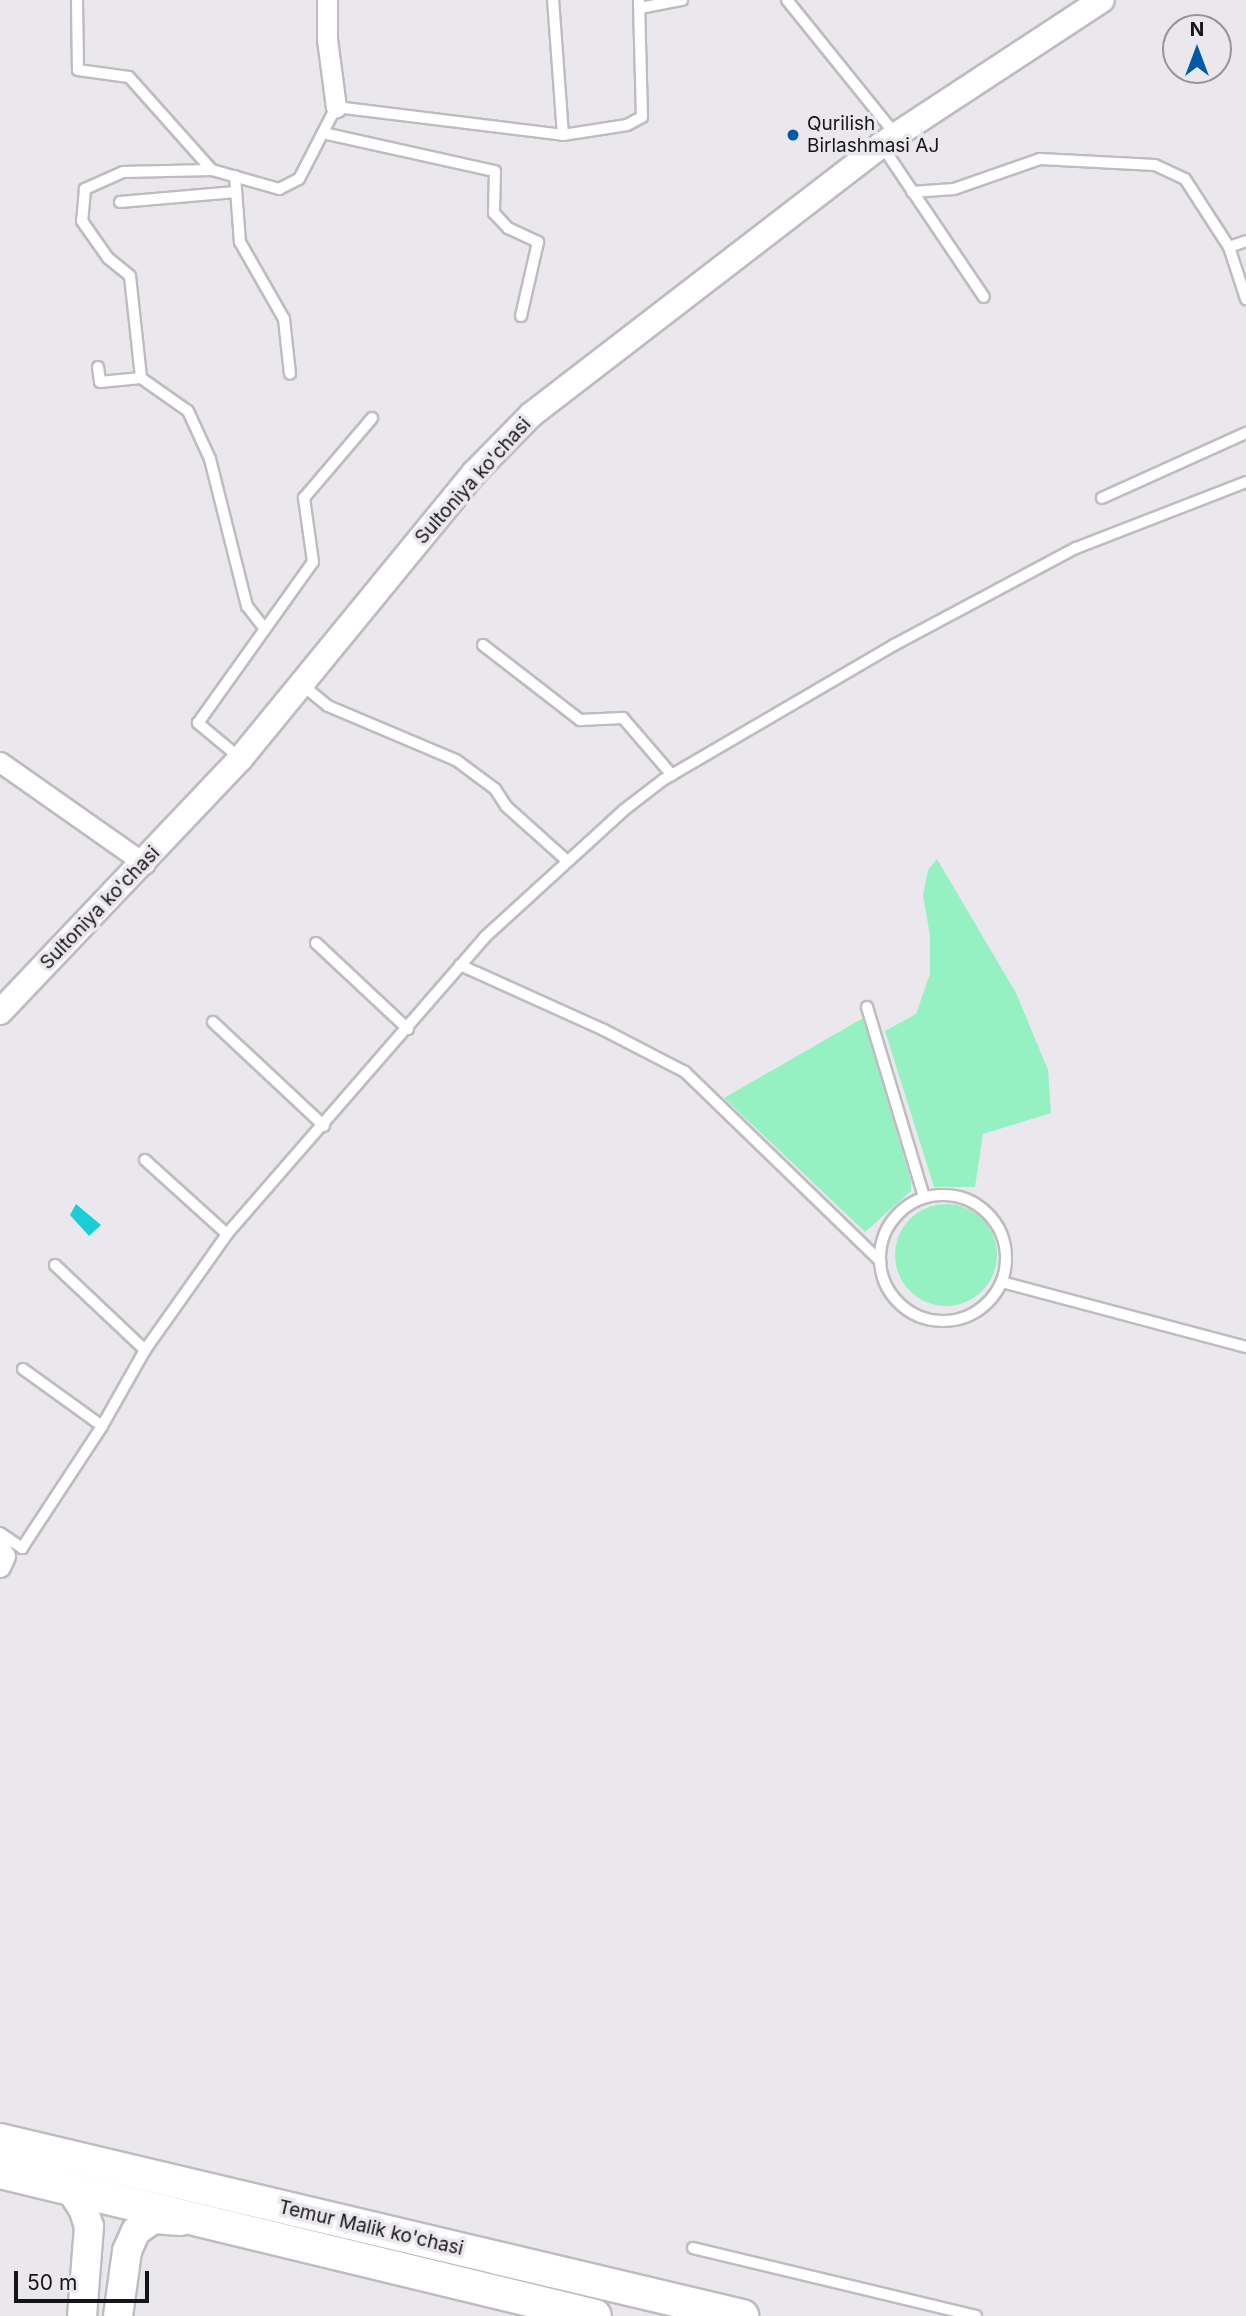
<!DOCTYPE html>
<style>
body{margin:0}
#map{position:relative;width:1246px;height:2316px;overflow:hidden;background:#ebe8ed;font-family:Inter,sans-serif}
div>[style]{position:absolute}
.green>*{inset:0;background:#95f1c2}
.round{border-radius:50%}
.water>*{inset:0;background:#1ccdd8}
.roads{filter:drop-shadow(2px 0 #bfbcc0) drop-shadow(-2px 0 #bfbcc0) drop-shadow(0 2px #bfbcc0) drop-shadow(0 -2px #bfbcc0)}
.service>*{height:10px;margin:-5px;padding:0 5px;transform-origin:5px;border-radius:5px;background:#fff}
.service>.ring{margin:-5px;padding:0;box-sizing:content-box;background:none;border:10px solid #fff;border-radius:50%}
.minor>*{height:19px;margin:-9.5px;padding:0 9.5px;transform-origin:9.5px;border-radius:9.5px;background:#fff}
.tertiary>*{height:24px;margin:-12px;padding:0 12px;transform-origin:12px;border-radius:12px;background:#fff}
.secondary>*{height:28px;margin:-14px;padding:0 14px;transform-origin:14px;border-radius:14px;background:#fff}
.trunk>*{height:32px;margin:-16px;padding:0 16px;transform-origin:16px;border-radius:16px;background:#fff}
.dots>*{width:19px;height:19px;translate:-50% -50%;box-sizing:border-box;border:4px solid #ebe8ed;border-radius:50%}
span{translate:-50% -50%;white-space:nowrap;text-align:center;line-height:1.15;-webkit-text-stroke:7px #ebe8ed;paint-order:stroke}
.poi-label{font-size:19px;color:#151416}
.left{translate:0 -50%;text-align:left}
.street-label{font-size:19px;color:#151416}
.north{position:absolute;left:1162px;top:14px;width:70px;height:70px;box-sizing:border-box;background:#ebe8ed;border:2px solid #959397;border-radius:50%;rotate:0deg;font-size:19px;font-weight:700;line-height:28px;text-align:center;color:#151416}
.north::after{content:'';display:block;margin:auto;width:24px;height:32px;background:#0159a7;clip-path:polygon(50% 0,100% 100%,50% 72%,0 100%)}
.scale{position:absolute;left:14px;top:2271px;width:135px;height:32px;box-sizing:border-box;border:4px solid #151416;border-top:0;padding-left:9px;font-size:21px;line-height:24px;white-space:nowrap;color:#151416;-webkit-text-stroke:5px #ebe8ed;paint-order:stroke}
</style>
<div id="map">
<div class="green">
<div style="clip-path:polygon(937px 859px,1016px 993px,1048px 1070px,1051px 1113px,983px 1134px,975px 1187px,934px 1187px,885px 1031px,916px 1014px,930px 974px,930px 936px,923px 895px,928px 870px)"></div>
<div style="clip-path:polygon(863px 1018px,911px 1181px,911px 1191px,865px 1232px,724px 1098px)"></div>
<div class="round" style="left:895px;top:1204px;width:102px;height:102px"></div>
</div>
<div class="water">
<div style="clip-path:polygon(76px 1204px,101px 1225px,89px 1236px,70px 1215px)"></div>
</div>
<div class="roads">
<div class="service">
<div style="left:77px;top:0;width:70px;rotate:89.2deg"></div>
<div style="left:78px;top:70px;width:51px;rotate:7.8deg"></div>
<div style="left:129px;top:77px;width:125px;rotate:48.3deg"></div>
<div style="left:212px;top:170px;width:70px;rotate:15.8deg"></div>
<div style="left:279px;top:189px;width:22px;rotate:-27deg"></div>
<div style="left:299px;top:179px;width:81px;rotate:-62.8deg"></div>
<div style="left:336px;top:107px;width:229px;rotate:7deg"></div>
<div style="left:563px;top:135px;width:135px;rotate:-94.2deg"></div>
<div style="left:787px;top:0;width:174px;rotate:51.1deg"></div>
<div style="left:640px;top:8px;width:43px;rotate:-10.8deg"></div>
<div style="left:323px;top:133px;width:176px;rotate:12.5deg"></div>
<div style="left:495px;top:171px;width:42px;rotate:91.4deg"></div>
<div style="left:494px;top:213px;width:21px;rotate:47deg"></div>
<div style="left:508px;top:228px;width:33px;rotate:25deg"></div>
<div style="left:538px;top:242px;width:76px;rotate:102.9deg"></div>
<div style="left:563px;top:135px;width:65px;rotate:-8.9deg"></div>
<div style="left:627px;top:125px;width:17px;rotate:-28deg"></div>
<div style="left:642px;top:117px;width:117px;rotate:-91.5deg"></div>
<div style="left:882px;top:146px;width:182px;rotate:56deg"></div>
<div style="left:212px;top:170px;width:89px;rotate:178.7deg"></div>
<div style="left:123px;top:172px;width:42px;rotate:155.9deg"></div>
<div style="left:85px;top:189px;width:32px;rotate:95deg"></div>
<div style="left:82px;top:221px;width:45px;rotate:54.9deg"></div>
<div style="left:108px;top:258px;width:28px;rotate:39deg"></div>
<div style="left:130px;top:276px;width:103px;rotate:83.8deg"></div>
<div style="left:141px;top:378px;width:57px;rotate:35.1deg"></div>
<div style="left:188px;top:411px;width:53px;rotate:65.4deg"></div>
<div style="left:210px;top:459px;width:152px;rotate:75.9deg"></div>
<div style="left:247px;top:606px;width:29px;rotate:52deg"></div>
<div style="left:235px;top:176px;width:66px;rotate:85.7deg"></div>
<div style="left:240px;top:242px;width:89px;rotate:60.3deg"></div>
<div style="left:284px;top:319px;width:55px;rotate:83.8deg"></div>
<div style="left:912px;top:192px;width:42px;rotate:-4.1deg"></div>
<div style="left:954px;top:189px;width:91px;rotate:-19.2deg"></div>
<div style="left:1040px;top:159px;width:115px;rotate:3deg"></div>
<div style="left:1155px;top:165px;width:33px;rotate:25deg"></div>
<div style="left:1185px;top:179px;width:81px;rotate:57.1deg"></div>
<div style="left:1229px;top:247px;width:18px;rotate:-19deg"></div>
<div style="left:120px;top:202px;width:116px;rotate:-4.9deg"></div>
<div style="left:1229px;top:247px;width:55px;rotate:71.9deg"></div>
<div style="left:98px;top:367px;width:15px;rotate:82deg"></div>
<div style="left:100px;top:382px;width:41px;rotate:-5.6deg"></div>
<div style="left:1102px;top:498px;width:158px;rotate:-24.3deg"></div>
<div style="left:483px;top:645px;width:123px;rotate:37.7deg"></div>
<div style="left:580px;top:720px;width:43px;rotate:-2.7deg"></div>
<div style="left:623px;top:718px;width:75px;rotate:49.3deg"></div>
<div style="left:301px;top:684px;width:35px;rotate:39deg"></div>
<div style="left:328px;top:706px;width:139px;rotate:22.9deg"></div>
<div style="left:456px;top:760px;width:49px;rotate:36.6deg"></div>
<div style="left:495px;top:789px;width:20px;rotate:57deg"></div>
<div style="left:506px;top:806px;width:79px;rotate:41.9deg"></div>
<div style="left:240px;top:758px;width:55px;rotate:-140.2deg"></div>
<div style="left:198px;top:723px;width:198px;rotate:-54.5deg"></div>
<div style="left:313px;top:562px;width:65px;rotate:-98deg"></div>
<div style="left:304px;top:498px;width:105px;rotate:-49.6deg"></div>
<div style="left:316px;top:943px;width:126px;rotate:43.1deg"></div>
<div style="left:460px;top:965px;width:158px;rotate:24.3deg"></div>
<div style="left:604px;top:1030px;width:91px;rotate:27.4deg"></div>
<div style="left:685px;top:1072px;width:272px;rotate:44.1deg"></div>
<div style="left:867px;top:1007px;width:198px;rotate:73.3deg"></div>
<div style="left:213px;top:1022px;width:152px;rotate:43.1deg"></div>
<div style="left:145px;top:1160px;width:110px;rotate:42.1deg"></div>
<div class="ring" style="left:880px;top:1195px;width:116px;height:116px"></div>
<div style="left:55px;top:1265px;width:124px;rotate:43.4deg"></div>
<div style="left:1002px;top:1282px;width:253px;rotate:14.9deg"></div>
<div style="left:23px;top:1369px;width:97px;rotate:35.8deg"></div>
<div style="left:0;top:1533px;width:27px;rotate:34deg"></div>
<div style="left:22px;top:1548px;width:146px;rotate:-56.7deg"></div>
<div style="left:102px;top:1426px;width:87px;rotate:-60.5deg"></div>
<div style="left:145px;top:1350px;width:142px;rotate:-54.7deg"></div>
<div style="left:227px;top:1234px;width:393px;rotate:-49deg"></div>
<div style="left:485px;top:937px;width:188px;rotate:-42.4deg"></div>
<div style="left:624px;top:810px;width:49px;rotate:-37.6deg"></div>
<div style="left:663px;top:780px;width:268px;rotate:-30.3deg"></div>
<div style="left:894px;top:645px;width:206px;rotate:-28.1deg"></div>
<div style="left:1076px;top:548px;width:182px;rotate:-21.2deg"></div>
<div style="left:693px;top:2248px;width:291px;rotate:13.5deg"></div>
</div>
<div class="minor">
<div style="left:327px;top:0;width:39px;rotate:90deg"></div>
<div style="left:327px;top:39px;width:69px;rotate:82.5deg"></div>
<div style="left:0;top:762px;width:177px;rotate:35.1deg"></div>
<div style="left:0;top:1548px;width:9px;rotate:58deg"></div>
<div style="left:5px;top:1556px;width:12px;rotate:114deg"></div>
</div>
<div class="tertiary">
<div style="left:0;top:1012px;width:349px;rotate:-46.5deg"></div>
<div style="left:240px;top:759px;width:370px;rotate:-50.7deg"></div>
<div style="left:474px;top:473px;width:81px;rotate:-45.5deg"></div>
<div style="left:531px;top:415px;width:442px;rotate:-37.6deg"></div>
<div style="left:881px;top:145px;width:264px;rotate:-33.3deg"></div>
</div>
<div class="secondary">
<div style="left:70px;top:2189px;width:23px;rotate:56deg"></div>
<div style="left:83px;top:2208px;width:19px;rotate:72deg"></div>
<div style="left:89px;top:2226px;width:90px;rotate:94.4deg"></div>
<div style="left:118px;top:2316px;width:66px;rotate:-82.1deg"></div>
<div style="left:127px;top:2251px;width:22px;rotate:-66deg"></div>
<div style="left:136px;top:2231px;width:21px;rotate:-35deg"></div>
<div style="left:153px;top:2219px;width:28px;rotate:4deg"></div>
</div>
<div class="trunk">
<div style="left:0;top:2140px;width:763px;rotate:13.34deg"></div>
<div style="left:0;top:2172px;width:612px;rotate:13.6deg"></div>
</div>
</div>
<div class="dots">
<div style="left:793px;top:135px;background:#0159a7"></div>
</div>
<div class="poi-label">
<span class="left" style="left:807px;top:135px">Qurilish<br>Birlashmasi AJ</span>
</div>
<div class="street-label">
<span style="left:473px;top:481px;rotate:-48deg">Sultoniya ko'chasi</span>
<span style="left:100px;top:908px;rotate:-46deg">Sultoniya ko'chasi</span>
<span style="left:371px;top:2228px;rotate:13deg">Temur Malik ko'chasi</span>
</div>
<div class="north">N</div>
<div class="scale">50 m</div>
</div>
